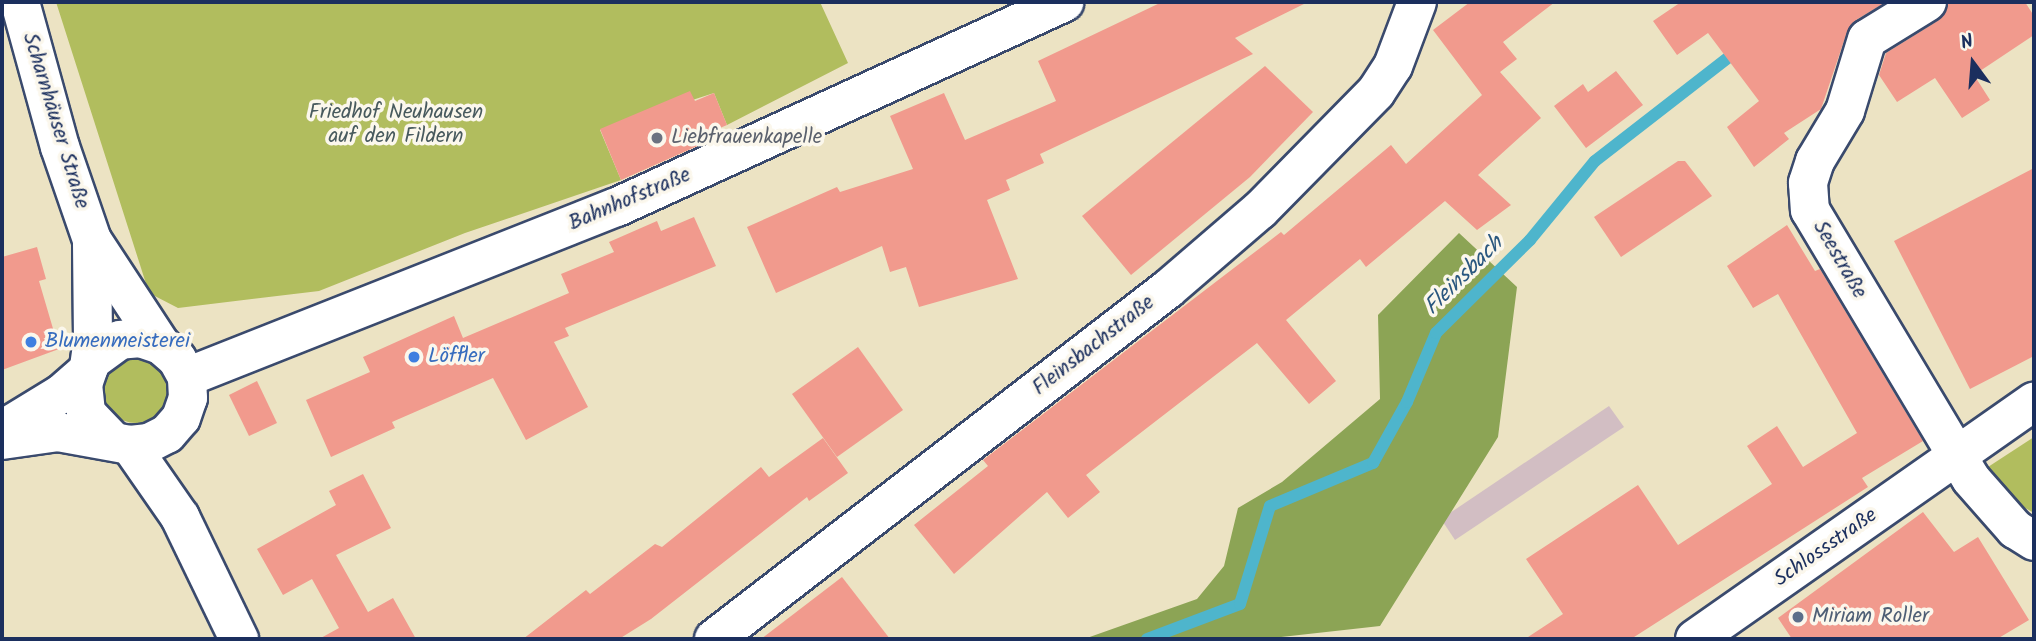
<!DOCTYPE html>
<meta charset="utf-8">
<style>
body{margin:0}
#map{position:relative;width:2036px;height:641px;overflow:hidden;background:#ece3c3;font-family:Kalam,sans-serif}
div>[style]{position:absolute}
.industrial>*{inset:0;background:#d2bec3}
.green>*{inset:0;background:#b1bd5e}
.round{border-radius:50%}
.forest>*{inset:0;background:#8ca455}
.stream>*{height:12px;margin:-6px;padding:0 6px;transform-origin:6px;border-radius:6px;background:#4eb5cc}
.building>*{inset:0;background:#f19a8d}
.roads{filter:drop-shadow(2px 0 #3a4a6d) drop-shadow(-2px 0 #3a4a6d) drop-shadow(0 2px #3a4a6d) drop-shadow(0 -2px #3a4a6d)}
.minor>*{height:38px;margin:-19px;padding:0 19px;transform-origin:19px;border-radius:19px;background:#fff}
.dots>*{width:19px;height:19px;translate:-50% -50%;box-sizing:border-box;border:4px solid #fbf7ec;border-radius:50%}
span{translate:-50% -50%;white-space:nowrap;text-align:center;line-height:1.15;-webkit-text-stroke:7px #fbf7ec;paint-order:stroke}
.park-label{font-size:21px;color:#485a5e}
.street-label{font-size:21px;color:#1b2f5e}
.worship-label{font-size:21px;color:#5b616d}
.left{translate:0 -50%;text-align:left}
.shop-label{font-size:21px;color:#366cbe}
.service-label{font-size:21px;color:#4e5e75}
.water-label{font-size:23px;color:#2a577f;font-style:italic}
.frame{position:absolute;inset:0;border:4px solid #1b2f5e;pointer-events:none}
.north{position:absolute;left:1938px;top:28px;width:70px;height:70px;-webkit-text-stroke:5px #fbf7ec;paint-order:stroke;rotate:344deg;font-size:19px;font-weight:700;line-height:28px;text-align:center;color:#1b2f5e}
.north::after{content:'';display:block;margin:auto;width:24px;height:32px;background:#1b2f5e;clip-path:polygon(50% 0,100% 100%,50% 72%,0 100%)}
</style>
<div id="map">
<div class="industrial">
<div style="clip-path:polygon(1609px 406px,1624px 427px,1455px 540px,1441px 519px)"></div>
</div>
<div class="green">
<div style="clip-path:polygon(56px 2px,820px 2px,848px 63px,727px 125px,714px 93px,600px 130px,621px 180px,465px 233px,319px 291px,178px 308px,149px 293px)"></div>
<div class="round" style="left:103px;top:357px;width:66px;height:66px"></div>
<div style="clip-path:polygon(2034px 437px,2034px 513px,2020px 505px,1988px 467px)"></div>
</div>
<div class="forest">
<div style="clip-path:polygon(1459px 233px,1517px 287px,1498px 437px,1380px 626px,1264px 639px,1084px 639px,1197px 599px,1224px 566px,1238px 508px,1282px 482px,1380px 399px,1378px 315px)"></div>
</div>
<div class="stream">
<div style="left:1147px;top:639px;width:99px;rotate:-20.6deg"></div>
<div style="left:1240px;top:604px;width:102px;rotate:-73deg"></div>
<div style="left:1270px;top:506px;width:112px;rotate:-22.7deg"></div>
<div style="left:1373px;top:463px;width:70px;rotate:-60.9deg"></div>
<div style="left:1407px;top:402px;width:75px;rotate:-67.2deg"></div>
<div style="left:1436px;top:333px;width:132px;rotate:-44.7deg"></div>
<div style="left:1530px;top:240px;width:102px;rotate:-50.6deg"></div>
<div style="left:1595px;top:161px;width:181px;rotate:-37.8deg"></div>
</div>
<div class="building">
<div style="clip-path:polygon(1162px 2px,1308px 2px,1235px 38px,1253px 54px,1040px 154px,1044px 163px,1006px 180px,1010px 190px,987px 200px,1018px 279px,919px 307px,906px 267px,890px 272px,882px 246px,776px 293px,747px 227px,837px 187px,840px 192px,913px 169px,890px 116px,944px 93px,965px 140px,1056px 101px,1038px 61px)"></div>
<div style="clip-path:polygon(1470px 2px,1555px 2px,1503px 42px,1517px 59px,1500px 72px,1541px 118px,1478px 175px,1511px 205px,1477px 230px,1445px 201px,1366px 267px,1360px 259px,1286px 320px,1336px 381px,1309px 404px,1257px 343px,1086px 475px,1100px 492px,1068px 518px,1047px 492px,954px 574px,914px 525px,988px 466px,983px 460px,1281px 232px,1284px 235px,1391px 145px,1406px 164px,1482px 95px,1433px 30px)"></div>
<div style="clip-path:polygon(1681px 2px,1886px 2px,1856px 20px,1847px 32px,1821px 109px,1784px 133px,1789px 139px,1754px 167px,1727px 127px,1759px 101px,1708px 33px,1677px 55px,1653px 21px)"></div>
<div style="clip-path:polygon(1949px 2px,2025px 2px,2034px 16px,2034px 35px,1974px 75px,1990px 100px,1962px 118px,1935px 78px,1897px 102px,1879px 75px,1886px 53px,1939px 20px)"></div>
<div style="clip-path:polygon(1265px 66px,1313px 112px,1250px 177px,1131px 275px,1082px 216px)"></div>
<div style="clip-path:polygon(1616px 71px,1643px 105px,1586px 148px,1554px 106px,1583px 84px,1588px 92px)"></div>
<div style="clip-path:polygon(690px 91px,695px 101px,714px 93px,727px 125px,708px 133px,711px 140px,621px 180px,600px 129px)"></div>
<div style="clip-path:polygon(1678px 161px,1685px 161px,1712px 196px,1621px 257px,1594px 217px)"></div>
<div style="clip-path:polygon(2034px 168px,2034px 356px,1970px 389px,1894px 241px)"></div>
<div style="clip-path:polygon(694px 217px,716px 266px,565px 328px,569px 336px,554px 342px,588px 407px,526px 440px,493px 378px,392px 422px,395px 428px,331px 457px,306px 400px,370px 372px,363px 357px,454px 316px,463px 338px,569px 293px,561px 274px,614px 252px,609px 242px,657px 221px,661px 231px)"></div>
<div style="clip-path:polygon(1787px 225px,1815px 271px,1820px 269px,1923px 441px,1862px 478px,1868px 487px,1631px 639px,1525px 639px,1563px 614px,1526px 559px,1638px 485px,1678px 545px,1772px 484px,1747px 446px,1777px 426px,1803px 467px,1857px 433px,1778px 294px,1753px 308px,1727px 266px)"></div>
<div style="clip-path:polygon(37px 247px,46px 279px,39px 281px,59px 349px,2px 370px,2px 257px)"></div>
<div style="clip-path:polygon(858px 347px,903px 410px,837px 457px,792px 394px)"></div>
<div style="clip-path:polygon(257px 381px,277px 423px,249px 436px,229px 395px)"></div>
<div style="clip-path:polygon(823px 438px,848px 473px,809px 501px,807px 497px,651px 619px,619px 639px,523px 639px,586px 590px,590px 594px,655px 544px,662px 547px,761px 467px,769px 477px)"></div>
<div style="clip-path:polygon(363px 474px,391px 528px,336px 555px,368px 612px,393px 598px,416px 639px,319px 639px,339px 628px,312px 579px,283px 595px,257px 549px,336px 505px,329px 491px)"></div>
<div style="clip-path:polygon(1923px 512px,1954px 552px,1978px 537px,2029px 620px,1997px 639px,1792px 639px,1778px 618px)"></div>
<div style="clip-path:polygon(842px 577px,890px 639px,761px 639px)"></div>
</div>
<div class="roads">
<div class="minor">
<div style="left:20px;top:2px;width:150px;rotate:74.6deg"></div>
<div style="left:60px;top:147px;width:98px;rotate:71deg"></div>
<div style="left:92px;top:240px;width:126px;rotate:56.7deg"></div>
<div style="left:1927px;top:2px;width:70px;rotate:148.3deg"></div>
<div style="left:1867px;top:39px;width:75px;rotate:107deg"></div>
<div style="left:1845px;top:111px;width:58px;rotate:121deg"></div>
<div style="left:1815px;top:161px;width:23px;rotate:108deg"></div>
<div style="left:1808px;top:183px;width:27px;rotate:86deg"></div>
<div style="left:1810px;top:210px;width:313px;rotate:59.1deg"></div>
<div style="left:1971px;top:479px;width:67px;rotate:48.7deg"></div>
<div style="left:2015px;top:529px;width:22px;rotate:32deg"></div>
<div style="left:89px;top:367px;width:28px;rotate:-82deg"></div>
<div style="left:93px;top:339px;width:99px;rotate:-90.6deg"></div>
<div style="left:187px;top:377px;width:462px;rotate:-21.6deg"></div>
<div style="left:617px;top:207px;width:492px;rotate:-24.6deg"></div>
<div style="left:2px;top:430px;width:69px;rotate:-31.4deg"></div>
<div style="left:61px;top:394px;width:33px;rotate:-41deg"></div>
<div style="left:2px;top:440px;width:57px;rotate:-8.1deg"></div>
<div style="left:58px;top:432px;width:73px;rotate:10.2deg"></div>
<div style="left:130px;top:445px;width:19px;rotate:-6deg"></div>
<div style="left:149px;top:443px;width:20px;rotate:-27deg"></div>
<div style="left:167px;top:434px;width:21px;rotate:-49deg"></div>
<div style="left:181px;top:418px;width:21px;rotate:-71deg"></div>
<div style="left:188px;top:398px;width:21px;rotate:-93deg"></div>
<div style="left:187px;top:377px;width:21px;rotate:-119deg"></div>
<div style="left:177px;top:359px;width:21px;rotate:-139deg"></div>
<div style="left:161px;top:345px;width:21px;rotate:-161deg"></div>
<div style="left:141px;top:338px;width:21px;rotate:175deg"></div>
<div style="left:120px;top:340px;width:36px;rotate:144deg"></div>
<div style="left:91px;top:361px;width:24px;rotate:109deg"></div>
<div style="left:83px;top:384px;width:29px;rotate:84deg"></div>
<div style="left:86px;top:413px;width:37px;rotate:46deg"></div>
<div style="left:130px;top:445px;width:88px;rotate:55.2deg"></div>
<div style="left:180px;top:517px;width:136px;rotate:64.2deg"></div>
<div style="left:714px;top:639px;width:573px;rotate:-37.63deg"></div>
<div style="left:1168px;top:289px;width:121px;rotate:-40.7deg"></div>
<div style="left:1260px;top:210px;width:165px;rotate:-45.5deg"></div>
<div style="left:1376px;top:92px;width:31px;rotate:-57deg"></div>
<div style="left:1393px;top:66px;width:68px;rotate:-69.4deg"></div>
<div style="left:1695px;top:639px;width:414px;rotate:-35deg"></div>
</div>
</div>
<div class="dots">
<div style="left:657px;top:138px;background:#6b7280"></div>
<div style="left:31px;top:342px;background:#3f7fe0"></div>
<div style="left:414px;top:357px;background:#3f7fe0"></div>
<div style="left:1798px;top:617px;background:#5c6f8a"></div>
</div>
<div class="park-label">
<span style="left:396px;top:125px">Friedhof Neuhausen<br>auf den Fildern</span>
</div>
<div class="street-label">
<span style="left:55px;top:121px;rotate:73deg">Scharnhäuser Straße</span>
<span style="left:630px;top:200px;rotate:-23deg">Bahnhofstraße</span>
<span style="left:1839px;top:260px;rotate:60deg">Seestraße</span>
<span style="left:1094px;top:346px;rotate:-38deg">Fleinsbachstraße</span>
<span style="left:1826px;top:548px;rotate:-35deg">Schlossstraße</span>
</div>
<div class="worship-label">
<span class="left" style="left:671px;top:138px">Liebfrauenkapelle</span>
</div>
<div class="shop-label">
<span class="left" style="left:45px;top:342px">Blumenmeisterei</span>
<span class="left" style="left:428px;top:357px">Löffler</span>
</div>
<div class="service-label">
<span class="left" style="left:1812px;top:617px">Miriam Roller</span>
</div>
<div class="water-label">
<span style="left:1464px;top:276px;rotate:-45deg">Fleinsbach</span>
</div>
<div class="frame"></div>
<div class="north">N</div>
</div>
